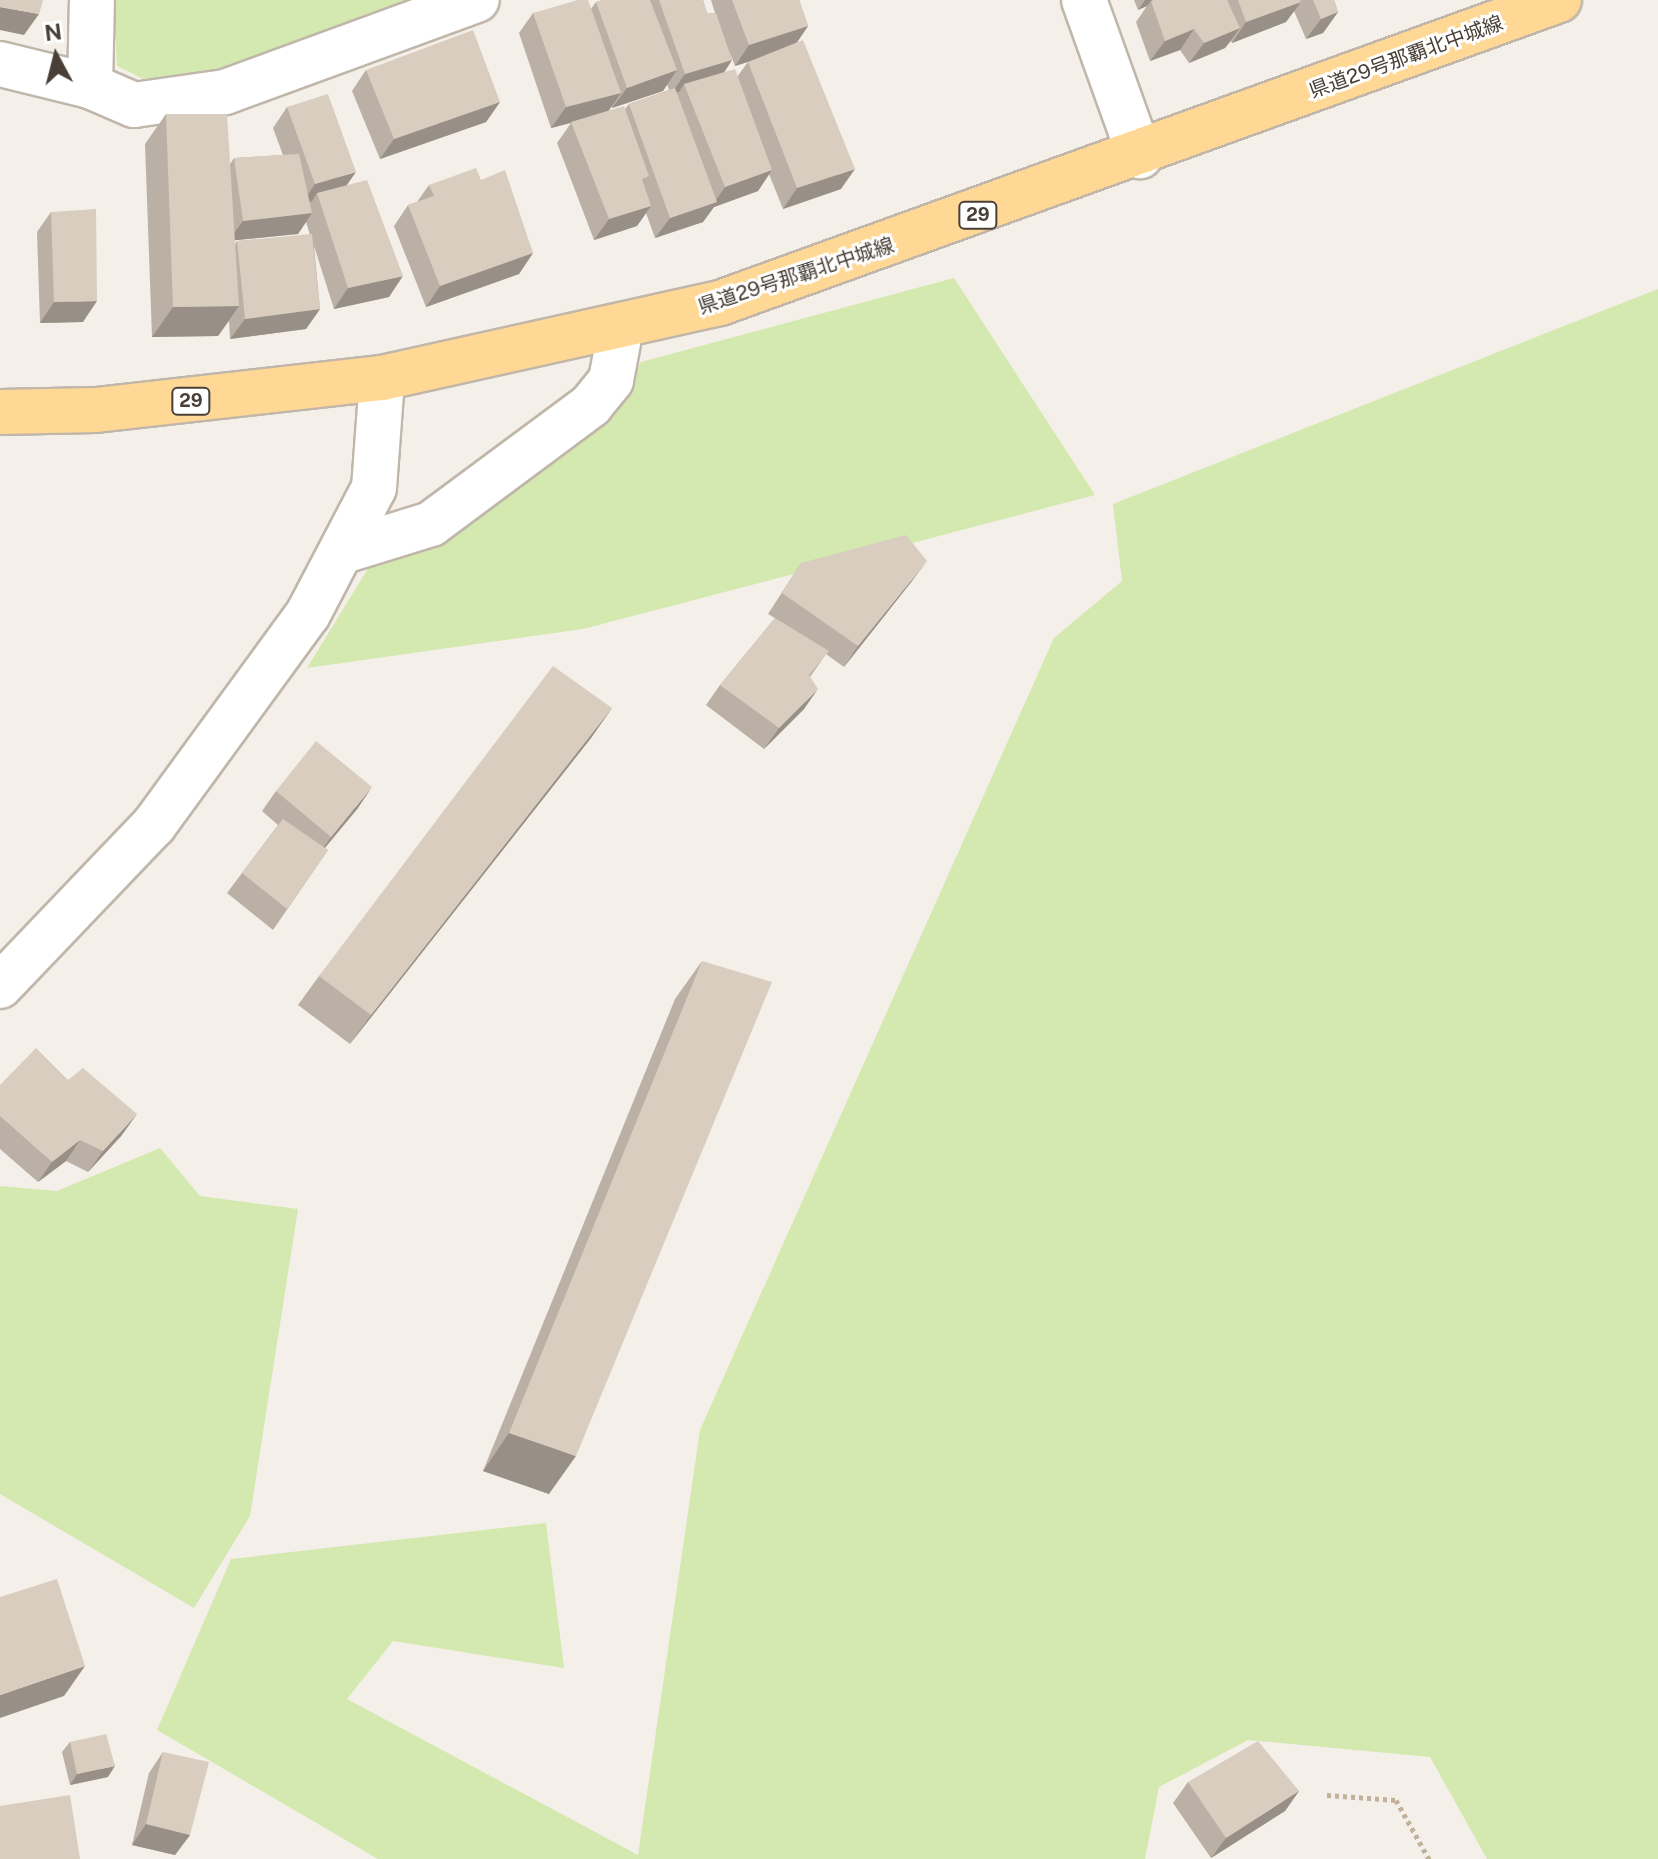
<!DOCTYPE html>
<meta charset="utf-8">
<style>
body{margin:0}
#map{position:relative;width:1658px;height:1859px;overflow:hidden;background:#f4efe8;font-family:"Public Sans","Noto Sans JP",sans-serif}
div>[style]{position:absolute}
.green>*{inset:0;background:#d4e9af}
.path>*{height:5px;margin-top:-2.5px;transform-origin:0;background:repeating-linear-gradient(90deg,#c2b19b 0 4px,transparent 0 8px)}
.roads{filter:drop-shadow(2px 0 #c0b6aa) drop-shadow(-2px 0 #c0b6aa) drop-shadow(0 2px #c0b6aa) drop-shadow(0 -2px #c0b6aa)}
.minor>*{height:44px;margin:-22px;padding:0 22px;transform-origin:22px;border-radius:22px;background:#fff}
.major>*{height:44px;margin:-22px;padding:0 22px;transform-origin:22px;border-radius:22px;background:#ffd896}
.wall>*{inset:0;background:#bbb0a5}
.shaded-wall>*{inset:0;background:#989086}
.building>*{inset:0;background:#d9cdc0}
span{translate:-50% -50%;white-space:nowrap;text-align:center;line-height:1.15;-webkit-text-stroke:6px #fff;paint-order:stroke}
.shield-label span{padding:2px 6px;background:#fff;border:2px solid;border-radius:6px;-webkit-text-stroke-width:0}
.shield-label{font-size:18px;color:#483f36;font-weight:700}
.street-label{font-size:20px;color:#483f36}
.north{position:absolute;left:16px;top:16px;width:80px;height:80px;-webkit-text-stroke:6px #fff;paint-order:stroke;rotate:353deg;font-size:22px;font-weight:700;line-height:32px;text-align:center;color:#483f36}
.north::after{content:'';display:block;margin:auto;width:28px;height:36px;background:#483f36;clip-path:polygon(50% 0,100% 100%,50% 72%,0 100%)}
</style>
<div id="map">
<div class="green">
<div style="clip-path:polygon(113px 0,438px 0,217px 70px,144px 79px,117px 66px)"></div>
<div style="clip-path:polygon(954px 278px,1095px 495px,583px 629px,307px 668px,372px 562px,447px 541px,607px 423px,641px 362px)"></div>
<div style="clip-path:polygon(1658px 289px,1658px 1859px,1487px 1859px,1430px 1757px,1248px 1740px,1159px 1787px,1145px 1859px,378px 1859px,157px 1730px,231px 1559px,546px 1523px,564px 1668px,393px 1641px,347px 1699px,638px 1855px,700px 1430px,1054px 638px,1122px 581px,1113px 504px)"></div>
<div style="clip-path:polygon(160px 1148px,200px 1196px,298px 1209px,250px 1516px,194px 1608px,0 1494px,0 1186px,57px 1191px)"></div>
</div>
<div class="path">
<div style="left:1327px;top:1795px;width:69px;rotate:4.1deg"></div>
<div style="left:1396px;top:1800px;width:68px;rotate:60.8deg"></div>
</div>
<div class="roads">
<div class="minor">
<div style="left:1084px;top:0;width:166px;rotate:70.3deg"></div>
<div style="left:0;top:64px;width:93px;rotate:13.7deg"></div>
<div style="left:90px;top:86px;width:48px;rotate:23.4deg"></div>
<div style="left:134px;top:105px;width:92px;rotate:-8.1deg"></div>
<div style="left:225px;top:92px;width:268px;rotate:-20.1deg"></div>
<div style="left:90px;top:86px;width:86px;rotate:-88.7deg"></div>
<div style="left:347px;top:550px;width:88px;rotate:-17.2deg"></div>
<div style="left:431px;top:524px;width:199px;rotate:-36.6deg"></div>
<div style="left:591px;top:405px;width:32px;rotate:-51deg"></div>
<div style="left:611px;top:380px;width:54px;rotate:-79.3deg"></div>
<div style="left:0;top:986px;width:223px;rotate:-46.3deg"></div>
<div style="left:154px;top:825px;width:261px;rotate:-53.9deg"></div>
<div style="left:308px;top:614px;width:142px;rotate:-62.4deg"></div>
<div style="left:374px;top:488px;width:110px;rotate:-85.8deg"></div>
</div>
<div class="major">
<div style="left:0;top:412px;width:96px;rotate:-1.2deg"></div>
<div style="left:96px;top:410px;width:288px;rotate:-6.4deg"></div>
<div style="left:382px;top:378px;width:346px;rotate:-12.5deg"></div>
<div style="left:720px;top:303px;width:892px;rotate:-19.86deg"></div>
</div>
</div>
<div class="wall">
<div style="clip-path:polygon(evenodd,603px 0,703px 0,707px 13px,715px 13px,711px 0,799px 0,808px 26px,796px 43px,841px 189px,783px 209px,769px 174px,758px 191px,714px 207px,703px 222px,655px 238px,646px 213px,637px 226px,594px 240px,557px 143px,571px 123px,551px 128px,519px 33px,533px 13px,591px 9px,596px 2px,603px 0,729px 50px,735px 66px,751px 61px,748px 62px,737px 77px,724px 73px,732px 60px,729px 50px,603px 0,667px 84px,669px 90px,629px 104px,625px 109px,608px 111px,612px 106px,612px 108px,663px 91px,667px 84px)"></div>
<div style="clip-path:polygon(1134px 0,1334px 0,1338px 12px,1323px 33px,1306px 39px,1294px 11px,1286px 22px,1232px 43px,1231px 41px,1225px 48px,1189px 63px,1180px 50px,1150px 61px,1136px 22px,1147px 6px,1138px 10px)"></div>
<div style="clip-path:polygon(366px 70px,500px 102px,486px 122px,380px 159px,352px 91px)"></div>
<div style="clip-path:polygon(evenodd,287px 107px,347px 185px,389px 297px,334px 309px,314px 246px,320px 309px,306px 329px,230px 339px,229px 321px,218px 336px,152px 337px,145px 144px,166px 114px,230px 164px,234px 158px,283px 155px,273px 128px,287px 107px,306px 222px,310px 235px,237px 241px,235px 244px,235px 240px,298px 234px,306px 222px)"></div>
<div style="clip-path:polygon(481px 180px,533px 253px,519px 274px,426px 307px,394px 226px,408px 205px,417px 202px,429px 185px)"></div>
<div style="clip-path:polygon(51px 212px,83px 322px,40px 323px,37px 232px)"></div>
<div style="clip-path:polygon(801px 563px,912px 581px,844px 667px,826px 654px,810px 677px,804px 709px,764px 749px,706px 705px,720px 685px,775px 618px,768px 614px)"></div>
<div style="clip-path:polygon(612px 708px,591px 738px,350px 1044px,298px 1005px,319px 976px)"></div>
<div style="clip-path:polygon(276px 791px,358px 808px,325px 848px,328px 850px,273px 930px,227px 893px,278px 825px,262px 811px)"></div>
<div style="clip-path:polygon(702px 961px,549px 1494px,483px 1471px,675px 999px)"></div>
<div style="clip-path:polygon(0 1085px,122px 1135px,88px 1172px,66px 1161px,38px 1182px,0 1149px)"></div>
<div style="clip-path:polygon(70px 1742px,108px 1777px,70px 1785px,62px 1752px)"></div>
<div style="clip-path:polygon(163px 1752px,190px 1835px,175px 1855px,132px 1845px,149px 1773px)"></div>
<div style="clip-path:polygon(1188px 1782px,1299px 1791px,1285px 1811px,1211px 1858px,1173px 1803px)"></div>
</div>
<div class="shaded-wall">
<div style="clip-path:polygon(1145px 0,1163px 0,1151px 1px,1147px 6px,1138px 10px)"></div>
<div style="clip-path:polygon(1301px 2px,1286px 22px,1232px 43px,1246px 22px)"></div>
<div style="clip-path:polygon(0 7px,39px 14px,24px 35px,0 30px)"></div>
<div style="clip-path:polygon(1338px 12px,1323px 33px,1306px 39px,1321px 19px)"></div>
<div style="clip-path:polygon(808px 26px,794px 47px,735px 66px,749px 45px)"></div>
<div style="clip-path:polygon(1240px 28px,1225px 48px,1189px 63px,1204px 43px)"></div>
<div style="clip-path:polygon(1194px 29px,1180px 50px,1150px 61px,1165px 41px)"></div>
<div style="clip-path:polygon(732px 60px,718px 81px,684px 84px,679px 92px,671px 94px,685px 74px)"></div>
<div style="clip-path:polygon(677px 70px,663px 91px,612px 108px,627px 88px)"></div>
<div style="clip-path:polygon(621px 93px,607px 113px,551px 128px,566px 107px)"></div>
<div style="clip-path:polygon(500px 102px,486px 122px,380px 159px,394px 139px)"></div>
<div style="clip-path:polygon(855px 169px,841px 189px,783px 209px,797px 188px)"></div>
<div style="clip-path:polygon(772px 170px,758px 191px,714px 207px,703px 222px,655px 238px,670px 218px,714px 203px,725px 187px)"></div>
<div style="clip-path:polygon(356px 172px,342px 192px,317px 193px,312px 201px,301px 205px,315px 184px)"></div>
<div style="clip-path:polygon(651px 206px,637px 226px,594px 240px,609px 219px)"></div>
<div style="clip-path:polygon(312px 213px,298px 234px,228px 241px,243px 221px)"></div>
<div style="clip-path:polygon(533px 253px,519px 274px,426px 307px,440px 286px)"></div>
<div style="clip-path:polygon(403px 276px,389px 297px,334px 309px,348px 288px)"></div>
<div style="clip-path:polygon(97px 301px,83px 322px,40px 323px,54px 302px)"></div>
<div style="clip-path:polygon(239px 306px,218px 336px,152px 337px,173px 307px)"></div>
<div style="clip-path:polygon(320px 309px,306px 329px,230px 339px,245px 319px)"></div>
<div style="clip-path:polygon(927px 561px,912px 581px,844px 667px,858px 646px)"></div>
<div style="clip-path:polygon(818px 689px,804px 709px,764px 749px,779px 728px)"></div>
<div style="clip-path:polygon(612px 708px,591px 738px,350px 1044px,371px 1015px)"></div>
<div style="clip-path:polygon(372px 787px,358px 808px,317px 857px,331px 837px)"></div>
<div style="clip-path:polygon(137px 1114px,122px 1135px,88px 1172px,103px 1151px)"></div>
<div style="clip-path:polygon(80px 1140px,66px 1161px,38px 1182px,52px 1162px)"></div>
<div style="clip-path:polygon(509px 1433px,576px 1456px,549px 1494px,483px 1471px)"></div>
<div style="clip-path:polygon(85px 1666px,64px 1696px,0 1718px,0 1695px)"></div>
<div style="clip-path:polygon(115px 1766px,108px 1777px,70px 1785px,77px 1774px)"></div>
<div style="clip-path:polygon(1299px 1791px,1285px 1811px,1211px 1858px,1226px 1838px)"></div>
<div style="clip-path:polygon(146px 1824px,190px 1835px,175px 1855px,132px 1845px)"></div>
</div>
<div class="building">
<div style="clip-path:polygon(0 0,43px 0,39px 14px,0 7px)"></div>
<div style="clip-path:polygon(578px 0,588px 0,621px 93px,566px 107px,533px 13px)"></div>
<div style="clip-path:polygon(603px 0,650px 0,677px 70px,627px 88px,596px 2px)"></div>
<div style="clip-path:polygon(659px 0,703px 0,707px 13px,716px 13px,732px 60px,685px 74px)"></div>
<div style="clip-path:polygon(732px 0,799px 0,808px 26px,749px 45px)"></div>
<div style="clip-path:polygon(1153px 0,1227px 0,1240px 28px,1204px 43px,1194px 29px,1165px 41px,1151px 1px)"></div>
<div style="clip-path:polygon(1238px 0,1300px 0,1301px 2px,1246px 22px)"></div>
<div style="clip-path:polygon(1313px 0,1334px 0,1338px 12px,1321px 19px)"></div>
<div style="clip-path:polygon(473px 30px,500px 102px,394px 139px,366px 70px)"></div>
<div style="clip-path:polygon(803px 40px,855px 169px,797px 188px,748px 62px)"></div>
<div style="clip-path:polygon(735px 69px,772px 170px,725px 187px,684px 84px)"></div>
<div style="clip-path:polygon(675px 88px,717px 202px,670px 218px,629px 104px)"></div>
<div style="clip-path:polygon(328px 94px,356px 172px,315px 184px,287px 107px)"></div>
<div style="clip-path:polygon(624px 106px,649px 176px,642px 179px,651px 206px,609px 219px,571px 122px)"></div>
<div style="clip-path:polygon(166px 114px,227px 114px,239px 306px,173px 307px)"></div>
<div style="clip-path:polygon(299px 154px,312px 213px,243px 221px,234px 158px)"></div>
<div style="clip-path:polygon(476px 168px,481px 180px,505px 170px,533px 253px,440px 286px,408px 205px,434px 196px,429px 185px)"></div>
<div style="clip-path:polygon(367px 180px,403px 276px,348px 288px,317px 193px)"></div>
<div style="clip-path:polygon(96px 209px,97px 301px,54px 302px,51px 212px)"></div>
<div style="clip-path:polygon(312px 234px,320px 309px,245px 319px,237px 241px)"></div>
<div style="clip-path:polygon(906px 535px,927px 561px,858px 646px,782px 593px,801px 563px)"></div>
<div style="clip-path:polygon(775px 618px,829px 651px,809px 675px,818px 689px,779px 728px,720px 685px)"></div>
<div style="clip-path:polygon(553px 666px,612px 708px,371px 1015px,319px 976px)"></div>
<div style="clip-path:polygon(316px 741px,372px 787px,331px 837px,276px 791px)"></div>
<div style="clip-path:polygon(283px 819px,328px 850px,287px 909px,242px 873px)"></div>
<div style="clip-path:polygon(702px 961px,772px 982px,576px 1456px,509px 1433px)"></div>
<div style="clip-path:polygon(36px 1048px,68px 1080px,83px 1068px,137px 1114px,103px 1151px,80px 1140px,52px 1162px,0 1116px,0 1085px)"></div>
<div style="clip-path:polygon(57px 1579px,85px 1666px,0 1695px,0 1597px)"></div>
<div style="clip-path:polygon(106px 1734px,115px 1766px,77px 1774px,70px 1742px)"></div>
<div style="clip-path:polygon(1258px 1741px,1299px 1791px,1226px 1838px,1188px 1782px)"></div>
<div style="clip-path:polygon(163px 1752px,209px 1762px,190px 1835px,146px 1824px)"></div>
<div style="clip-path:polygon(70px 1795px,80px 1859px,0 1859px,0 1806px)"></div>
</div>
<div class="shield-label">
<span style="left:978px;top:215px">29</span>
<span style="left:191px;top:401px">29</span>
</div>
<div class="street-label">
<span style="left:1406px;top:57px;rotate:-20deg">県道29号那覇北中城線</span>
<span style="left:796px;top:276px;rotate:-18deg">県道29号那覇北中城線</span>
</div>
<div class="north">N</div>
</div>
